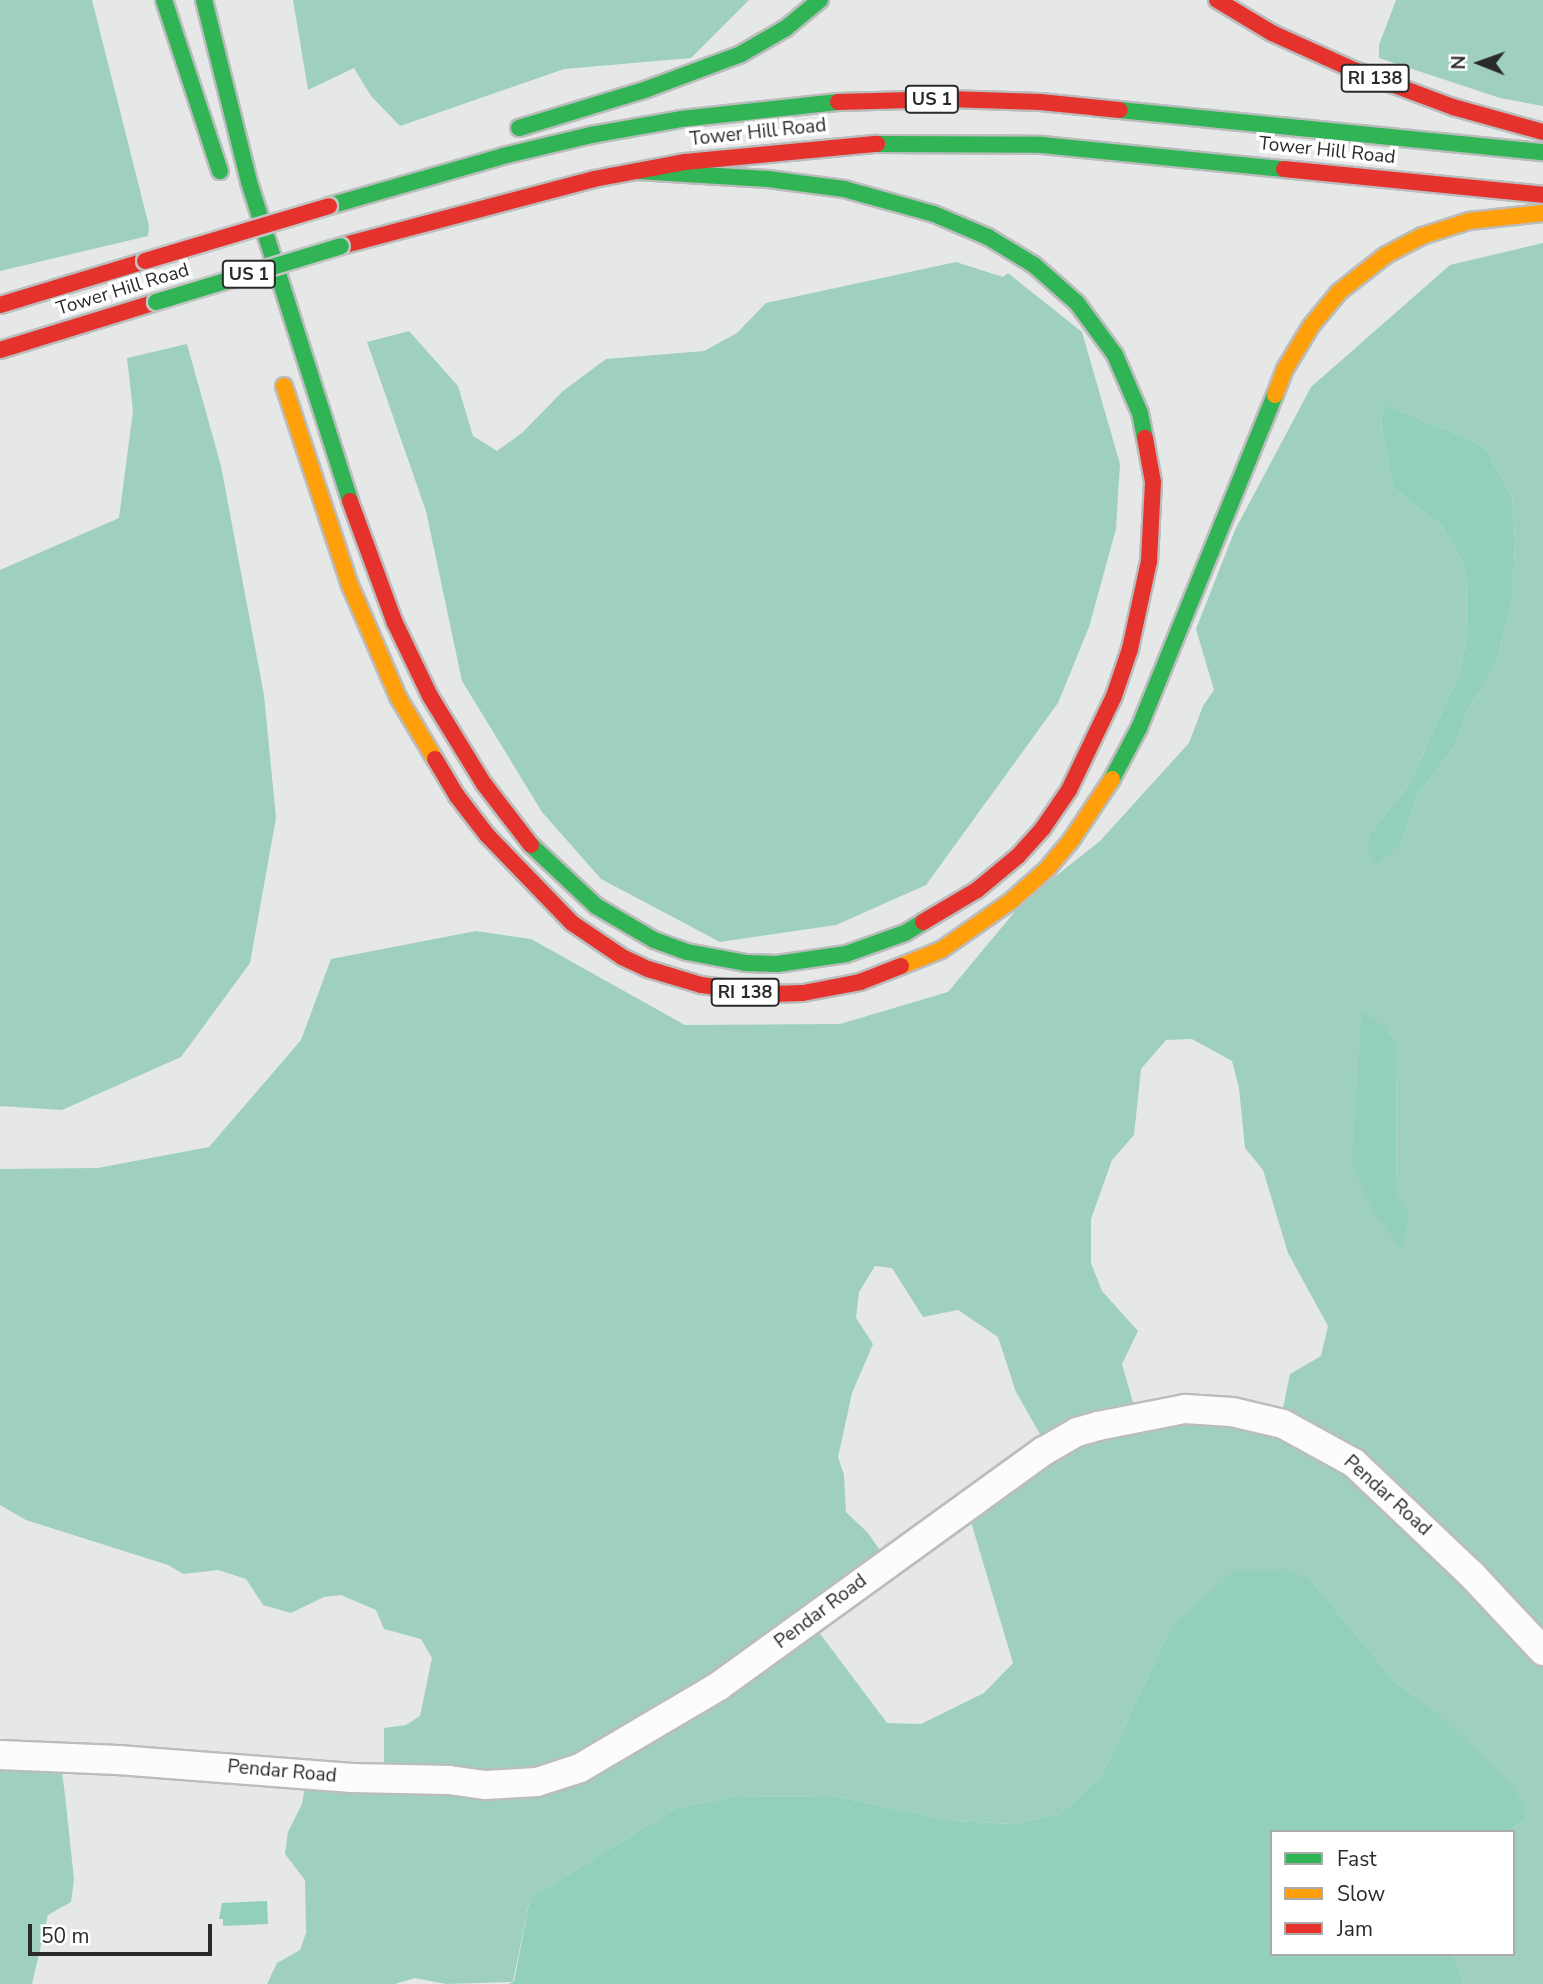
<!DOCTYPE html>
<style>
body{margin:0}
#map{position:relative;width:1543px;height:1984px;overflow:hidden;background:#e5e8e7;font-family:"Nunito Sans",sans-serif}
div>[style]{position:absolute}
.forest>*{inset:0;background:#9fcfbf}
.water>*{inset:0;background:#92d0bc}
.roads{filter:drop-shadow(2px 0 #bbbdbd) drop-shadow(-2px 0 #bbbdbd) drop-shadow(0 2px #bbbdbd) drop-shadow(0 -2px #bbbdbd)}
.street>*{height:28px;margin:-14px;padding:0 14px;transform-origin:14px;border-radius:14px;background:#fbfcfb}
.fast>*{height:16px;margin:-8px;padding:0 8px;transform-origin:8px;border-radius:8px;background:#30b455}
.slow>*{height:16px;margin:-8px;padding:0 8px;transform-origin:8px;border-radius:8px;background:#ff9f0a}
.jam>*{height:16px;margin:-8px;padding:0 8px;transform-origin:8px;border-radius:8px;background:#e5322d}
.bridges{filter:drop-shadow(2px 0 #c3c5c4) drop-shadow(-2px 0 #c3c5c4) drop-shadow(0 2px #c3c5c4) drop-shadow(0 -2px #c3c5c4)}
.fast-bridge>*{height:16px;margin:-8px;padding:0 8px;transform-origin:8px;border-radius:8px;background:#30b455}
.jam-bridge>*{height:16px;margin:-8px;padding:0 8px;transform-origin:8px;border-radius:8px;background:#e5322d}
span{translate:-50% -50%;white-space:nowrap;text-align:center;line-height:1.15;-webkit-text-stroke:7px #fff;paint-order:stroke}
.shield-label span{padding:2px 5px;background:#fff;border:2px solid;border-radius:5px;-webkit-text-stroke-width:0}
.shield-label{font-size:18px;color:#292b2a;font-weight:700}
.street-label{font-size:19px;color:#292b2a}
.legend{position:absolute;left:1270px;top:1830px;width:245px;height:126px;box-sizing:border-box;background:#fff;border:2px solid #a9aaaa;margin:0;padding:9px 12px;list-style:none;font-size:21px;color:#292b2a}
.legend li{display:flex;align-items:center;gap:14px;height:35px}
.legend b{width:35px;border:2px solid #a9aaaa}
.north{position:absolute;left:1445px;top:28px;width:70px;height:70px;-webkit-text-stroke:5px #fff;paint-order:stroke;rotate:271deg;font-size:19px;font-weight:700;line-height:28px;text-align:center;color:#292b2a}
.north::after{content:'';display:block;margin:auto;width:24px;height:32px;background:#292b2a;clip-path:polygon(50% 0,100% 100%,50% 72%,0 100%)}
.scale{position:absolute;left:28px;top:1924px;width:184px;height:32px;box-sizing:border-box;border:4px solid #292b2a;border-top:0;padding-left:9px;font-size:21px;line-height:24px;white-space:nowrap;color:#292b2a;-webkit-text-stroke:5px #fff;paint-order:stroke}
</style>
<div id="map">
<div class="forest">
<div style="clip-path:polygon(0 0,92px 0,149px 226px,148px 236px,0 271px)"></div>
<div style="clip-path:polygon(293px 0,749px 0,691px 58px,564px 69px,400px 126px,371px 96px,354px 68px,308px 90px)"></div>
<div style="clip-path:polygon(1396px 0,1543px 0,1543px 106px,1500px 98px,1379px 58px,1379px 45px)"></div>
<div style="clip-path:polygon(evenodd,1543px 243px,1543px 1984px,1464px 1984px,1453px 1954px,1513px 1954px,1513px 1832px,1506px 1832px,1524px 1821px,1432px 1708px,1396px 1683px,1311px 1580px,1171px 1627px,1101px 1777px,1060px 1814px,1013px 1824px,954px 1821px,833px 1796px,732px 1797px,676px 1808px,530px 1898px,513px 1982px,446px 1984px,415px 1978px,395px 1984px,267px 1984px,277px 1963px,300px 1950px,306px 1933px,305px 1880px,285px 1854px,288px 1832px,302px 1804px,307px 1776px,384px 1774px,384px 1728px,406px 1725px,420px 1716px,432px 1658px,421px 1639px,384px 1629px,376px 1610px,341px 1595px,324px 1597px,291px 1613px,263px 1605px,246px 1579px,218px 1570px,183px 1574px,168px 1565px,26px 1520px,0 1505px,0 1169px,98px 1168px,209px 1147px,301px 1040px,331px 959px,476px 931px,531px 939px,685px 1025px,840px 1024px,948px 992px,1022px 903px,1100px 841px,1189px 743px,1203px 706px,1214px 690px,1196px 629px,1235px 530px,1311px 387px,1450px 265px,1543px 243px,1384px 404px,1484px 446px,1512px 496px,1515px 540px,1513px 594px,1496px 665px,1468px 710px,1455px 746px,1417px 795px,1401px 844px,1372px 831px,1410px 783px,1459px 674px,1467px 638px,1466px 569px,1442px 526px,1393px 488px,1381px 422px,1384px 404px,1543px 243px,1387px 1028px,1397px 1046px,1396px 1194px,1387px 1028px,1543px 243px,1192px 1039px,1232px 1061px,1239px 1088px,1245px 1148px,1263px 1170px,1288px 1253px,1328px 1326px,1321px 1356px,1290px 1374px,1280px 1423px,1136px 1413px,1122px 1364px,1138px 1331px,1102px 1291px,1091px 1263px,1091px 1219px,1112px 1160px,1134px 1135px,1141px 1069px,1166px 1040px,1192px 1039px,1543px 243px,875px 1266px,892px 1268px,923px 1317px,958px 1310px,998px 1337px,1016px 1392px,1044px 1441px,966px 1505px,1013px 1663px,984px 1693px,921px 1724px,887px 1723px,806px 1615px,888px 1562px,868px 1533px,846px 1512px,844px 1475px,838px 1457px,852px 1393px,873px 1344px,856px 1318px,859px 1292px,875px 1266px)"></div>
<div style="clip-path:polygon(956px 262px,1003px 277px,1008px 273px,1082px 332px,1120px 464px,1116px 529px,1089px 627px,1058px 703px,926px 885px,836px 925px,720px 942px,601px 879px,542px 812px,462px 681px,426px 511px,367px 342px,409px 331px,458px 386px,473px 436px,497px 451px,523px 432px,563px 391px,606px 359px,704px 351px,737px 333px,766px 303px)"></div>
<div style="clip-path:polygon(187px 344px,221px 466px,264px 695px,276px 818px,250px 963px,181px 1057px,62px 1110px,0 1106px,0 570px,119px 518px,133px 411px,127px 358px)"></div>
<div style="clip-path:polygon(0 1755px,61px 1765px,65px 1795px,74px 1879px,71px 1902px,48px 1915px,32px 1984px,0 1984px)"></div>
</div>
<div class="water">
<div style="clip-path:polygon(1384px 404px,1484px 446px,1512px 496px,1515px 540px,1513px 594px,1496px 665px,1468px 710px,1455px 746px,1417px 795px,1401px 844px,1376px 865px,1367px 849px,1372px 831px,1410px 783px,1459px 674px,1467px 638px,1466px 569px,1442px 526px,1393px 488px,1381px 422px)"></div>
<div style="clip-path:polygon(1362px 1012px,1387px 1028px,1397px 1046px,1396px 1194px,1409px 1215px,1402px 1250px,1373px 1212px,1352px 1164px)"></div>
<div style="clip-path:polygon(1286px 1569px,1311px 1580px,1396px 1683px,1432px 1708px,1514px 1788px,1523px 1803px,1524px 1821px,1506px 1832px,1272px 1832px,1272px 1954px,1453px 1954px,1464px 1984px,508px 1984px,514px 1982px,530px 1898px,676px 1808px,732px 1797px,833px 1796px,954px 1821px,1013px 1824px,1060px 1814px,1101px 1777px,1171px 1627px,1234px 1571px)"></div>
<div style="clip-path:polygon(267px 1901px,268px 1924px,223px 1926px,223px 1919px,219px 1919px,222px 1903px)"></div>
</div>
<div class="roads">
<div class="street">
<div style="left:0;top:1755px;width:118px;rotate:2.4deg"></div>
<div style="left:118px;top:1760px;width:235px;rotate:4.4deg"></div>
<div style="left:352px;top:1778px;width:97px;rotate:1.2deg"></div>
<div style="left:449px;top:1780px;width:37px;rotate:8deg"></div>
<div style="left:486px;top:1785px;width:51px;rotate:-3.4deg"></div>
<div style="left:537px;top:1782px;width:45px;rotate:-18deg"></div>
<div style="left:580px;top:1768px;width:161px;rotate:-30.5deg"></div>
<div style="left:719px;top:1686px;width:401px;rotate:-35.9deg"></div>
<div style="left:1044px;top:1451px;width:38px;rotate:-30deg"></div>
<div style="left:1077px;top:1432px;width:22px;rotate:-16deg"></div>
<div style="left:1098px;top:1426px;width:89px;rotate:-11.1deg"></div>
<div style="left:1185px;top:1409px;width:47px;rotate:3.7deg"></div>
<div style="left:1232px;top:1412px;width:52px;rotate:13.2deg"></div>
<div style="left:1283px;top:1424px;width:81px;rotate:28.8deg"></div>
<div style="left:1354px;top:1463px;width:163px;rotate:43.5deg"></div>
<div style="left:1472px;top:1575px;width:104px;rotate:46.9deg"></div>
</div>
<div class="fast">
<div style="left:164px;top:0;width:180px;rotate:71.9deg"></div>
<div style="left:204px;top:0;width:187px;rotate:76.1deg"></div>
<div style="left:249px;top:182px;width:335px;rotate:72.4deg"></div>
<div style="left:1120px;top:110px;width:425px;rotate:5.7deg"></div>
<div style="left:519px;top:128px;width:134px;rotate:-16.9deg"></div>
<div style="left:647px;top:89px;width:100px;rotate:-20.4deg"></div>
<div style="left:741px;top:54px;width:52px;rotate:-30deg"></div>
<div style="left:786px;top:28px;width:44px;rotate:-39.5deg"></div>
<div style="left:877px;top:144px;width:165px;rotate:0.3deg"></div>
<div style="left:1042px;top:145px;width:243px;rotate:5.7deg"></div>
<div style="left:637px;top:171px;width:131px;rotate:3.5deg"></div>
<div style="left:768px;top:179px;width:77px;rotate:7.5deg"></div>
<div style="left:844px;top:189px;width:93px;rotate:15.5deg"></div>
<div style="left:934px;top:214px;width:59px;rotate:23.1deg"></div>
<div style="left:988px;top:237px;width:54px;rotate:31.3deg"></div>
<div style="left:1034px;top:265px;width:57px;rotate:41.5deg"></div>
<div style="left:1077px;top:303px;width:64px;rotate:53.8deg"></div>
<div style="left:1115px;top:355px;width:63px;rotate:66.7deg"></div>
<div style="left:1140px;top:413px;width:25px;rotate:79deg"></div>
<div style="left:329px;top:206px;width:181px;rotate:-16deg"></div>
<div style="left:503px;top:156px;width:90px;rotate:-13.4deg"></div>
<div style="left:591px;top:135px;width:91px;rotate:-10.1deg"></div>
<div style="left:681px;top:119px;width:158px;rotate:-6.2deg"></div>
<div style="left:1112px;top:779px;width:58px;rotate:-62.1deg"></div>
<div style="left:1139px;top:728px;width:360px;rotate:-67.8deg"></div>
<div style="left:531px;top:845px;width:89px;rotate:43.2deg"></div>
<div style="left:596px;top:906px;width:67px;rotate:30.4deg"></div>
<div style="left:654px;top:940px;width:35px;rotate:20deg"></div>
<div style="left:687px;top:952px;width:59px;rotate:10.7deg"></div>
<div style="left:745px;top:963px;width:32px;rotate:2deg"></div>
<div style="left:777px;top:964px;width:70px;rotate:-8.2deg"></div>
<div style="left:846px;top:954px;width:63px;rotate:-19.6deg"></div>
<div style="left:905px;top:933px;width:21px;rotate:-31deg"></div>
</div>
<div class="slow">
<div style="left:284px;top:386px;width:207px;rotate:71.7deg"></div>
<div style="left:349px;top:583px;width:124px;rotate:66.7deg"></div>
<div style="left:398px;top:697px;width:72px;rotate:59.2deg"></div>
<div style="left:1275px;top:395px;width:28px;rotate:-69deg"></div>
<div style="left:1285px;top:369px;width:50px;rotate:-58.8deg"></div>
<div style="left:1311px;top:326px;width:44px;rotate:-50.5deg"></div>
<div style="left:1339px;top:292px;width:60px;rotate:-38.2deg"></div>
<div style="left:1386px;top:255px;width:41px;rotate:-27.8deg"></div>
<div style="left:1422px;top:236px;width:49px;rotate:-17.7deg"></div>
<div style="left:1469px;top:221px;width:74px;rotate:-6.2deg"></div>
<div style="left:901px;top:966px;width:43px;rotate:-21.8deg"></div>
<div style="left:941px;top:950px;width:85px;rotate:-35deg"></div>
<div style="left:1011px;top:901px;width:48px;rotate:-41.6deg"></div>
<div style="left:1047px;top:869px;width:39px;rotate:-50deg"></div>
<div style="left:1072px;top:839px;width:72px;rotate:-56.3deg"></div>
</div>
<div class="jam">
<div style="left:1217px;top:0;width:64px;rotate:31deg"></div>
<div style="left:1272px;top:33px;width:90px;rotate:24.3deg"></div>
<div style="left:1354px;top:70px;width:106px;rotate:20.5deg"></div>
<div style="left:1453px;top:107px;width:93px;rotate:15.5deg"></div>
<div style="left:838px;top:102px;width:110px;rotate:-1.6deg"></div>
<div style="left:948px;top:99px;width:92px;rotate:1.9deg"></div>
<div style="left:1040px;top:102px;width:80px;rotate:5.7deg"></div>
<div style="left:1284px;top:169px;width:260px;rotate:5.7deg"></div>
<div style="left:341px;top:246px;width:262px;rotate:-14.8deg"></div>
<div style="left:594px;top:179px;width:93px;rotate:-10.6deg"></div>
<div style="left:685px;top:162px;width:193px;rotate:-5.4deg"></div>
<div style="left:0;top:305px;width:152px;rotate:-16.9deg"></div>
<div style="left:0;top:350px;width:163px;rotate:-17.1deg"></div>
<div style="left:350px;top:501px;width:130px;rotate:69.8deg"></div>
<div style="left:395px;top:623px;width:81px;rotate:64.4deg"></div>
<div style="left:430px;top:696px;width:103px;rotate:58.5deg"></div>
<div style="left:484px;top:784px;width:77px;rotate:52.4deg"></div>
<div style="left:435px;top:759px;width:43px;rotate:59.3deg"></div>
<div style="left:457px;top:796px;width:49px;rotate:52.4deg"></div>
<div style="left:487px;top:835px;width:122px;rotate:46deg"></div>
<div style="left:572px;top:923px;width:60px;rotate:34.2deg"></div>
<div style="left:622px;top:957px;width:29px;rotate:25deg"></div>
<div style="left:648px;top:969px;width:55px;rotate:16.8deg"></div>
<div style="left:701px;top:985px;width:72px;rotate:7.2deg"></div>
<div style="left:772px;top:994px;width:31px;rotate:-2deg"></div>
<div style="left:803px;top:993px;width:58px;rotate:-10.9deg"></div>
<div style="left:860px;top:982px;width:44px;rotate:-21.3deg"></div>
<div style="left:923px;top:922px;width:63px;rotate:-30.7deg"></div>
<div style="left:977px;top:890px;width:53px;rotate:-39.7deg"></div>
<div style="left:1018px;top:856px;width:38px;rotate:-48deg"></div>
<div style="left:1043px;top:828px;width:46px;rotate:-55.6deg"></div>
<div style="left:1069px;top:790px;width:104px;rotate:-64.4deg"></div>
<div style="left:1114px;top:696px;width:50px;rotate:-71.2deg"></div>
<div style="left:1130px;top:649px;width:90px;rotate:-77.8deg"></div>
<div style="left:1149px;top:561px;width:79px;rotate:-87.1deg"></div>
<div style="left:1153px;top:482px;width:45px;rotate:-100.3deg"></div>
</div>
</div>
<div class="bridges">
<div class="fast-bridge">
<div style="left:156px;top:302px;width:193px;rotate:-16.8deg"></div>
</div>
<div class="jam-bridge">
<div style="left:145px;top:261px;width:192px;rotate:-16.6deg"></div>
</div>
</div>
<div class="shield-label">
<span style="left:1375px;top:78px">RI 138</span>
<span style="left:932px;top:99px">US 1</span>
<span style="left:249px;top:274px">US 1</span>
<span style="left:745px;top:992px">RI 138</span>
</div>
<div class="street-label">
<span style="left:758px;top:133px;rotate:-6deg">Tower Hill Road</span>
<span style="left:1327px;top:151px;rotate:6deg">Tower Hill Road</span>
<span style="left:123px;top:290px;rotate:-17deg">Tower Hill Road</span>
<span style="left:1387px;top:1496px;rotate:42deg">Pendar Road</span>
<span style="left:821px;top:1612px;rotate:-37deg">Pendar Road</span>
<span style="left:282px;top:1772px;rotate:5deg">Pendar Road</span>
</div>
<ul class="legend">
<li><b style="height:9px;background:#30b455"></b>Fast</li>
<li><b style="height:9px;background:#ff9f0a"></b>Slow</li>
<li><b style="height:9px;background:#e5322d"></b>Jam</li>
</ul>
<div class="north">N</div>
<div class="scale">50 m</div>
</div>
